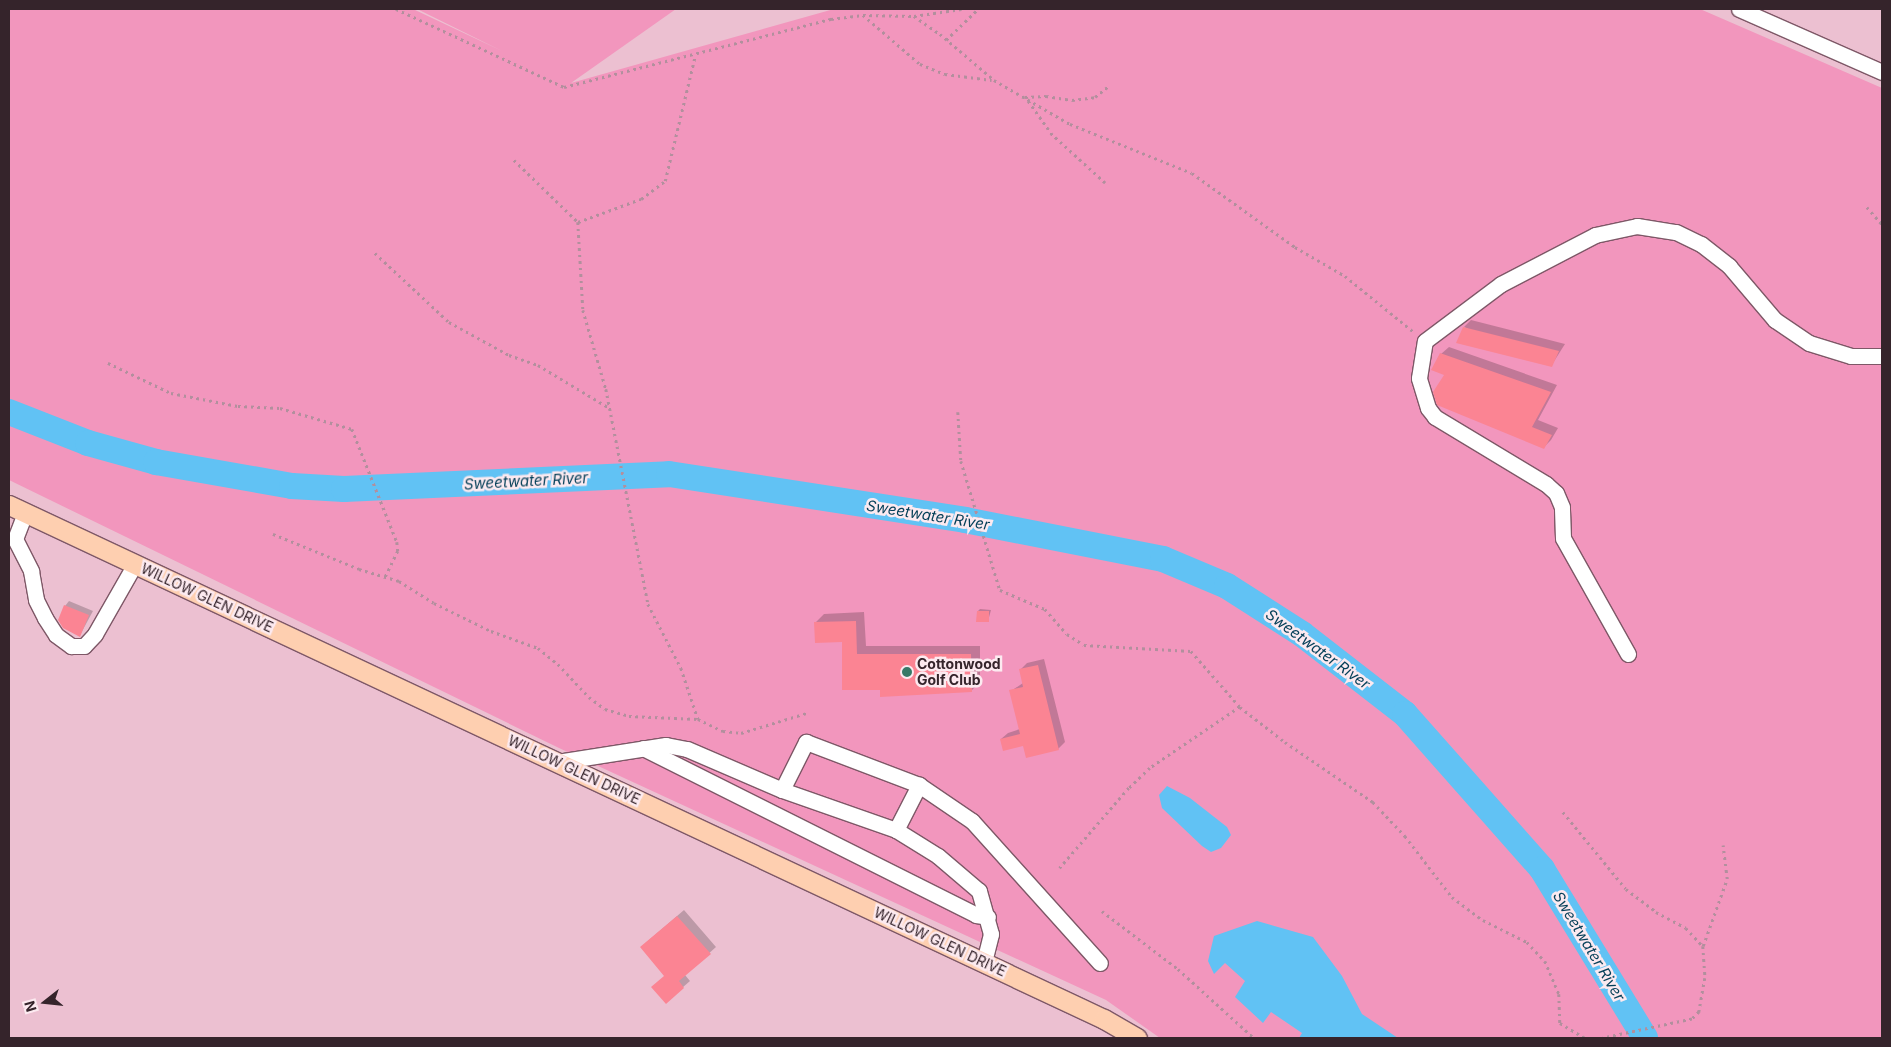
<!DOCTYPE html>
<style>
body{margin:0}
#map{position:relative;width:1891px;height:1047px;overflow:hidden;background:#ecc0d1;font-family:Inter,sans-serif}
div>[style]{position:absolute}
.green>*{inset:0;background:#f296bd}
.water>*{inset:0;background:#61c2f4}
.shadow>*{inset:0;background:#0003}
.river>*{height:26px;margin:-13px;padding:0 13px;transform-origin:13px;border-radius:13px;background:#61c2f4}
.building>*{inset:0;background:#fb8493}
.path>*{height:2.5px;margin-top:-1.25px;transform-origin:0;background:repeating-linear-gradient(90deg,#b28f9d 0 2.5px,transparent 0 6.5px)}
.roads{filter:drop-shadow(1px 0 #7e5867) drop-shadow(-1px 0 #7e5867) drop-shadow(0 1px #7e5867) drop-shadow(0 -1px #7e5867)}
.minor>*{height:15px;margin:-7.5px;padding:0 7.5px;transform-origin:7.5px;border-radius:7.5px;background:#fff}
.major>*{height:19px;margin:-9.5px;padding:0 9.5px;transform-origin:9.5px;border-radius:9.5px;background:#fecfb0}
.dots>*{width:14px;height:14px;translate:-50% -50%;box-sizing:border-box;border:2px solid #fceaf0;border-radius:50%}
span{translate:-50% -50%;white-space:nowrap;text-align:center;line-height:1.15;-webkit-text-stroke:5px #fceaf0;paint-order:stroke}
.street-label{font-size:14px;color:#35242b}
.poi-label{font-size:14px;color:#35242b;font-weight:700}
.left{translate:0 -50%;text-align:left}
.water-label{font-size:15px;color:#043f58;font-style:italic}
.frame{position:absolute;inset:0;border:10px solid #35242b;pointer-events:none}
.north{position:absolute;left:20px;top:977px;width:50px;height:50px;-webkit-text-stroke:4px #fceaf0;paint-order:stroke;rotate:254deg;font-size:14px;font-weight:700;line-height:20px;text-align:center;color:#35242b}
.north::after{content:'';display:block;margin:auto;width:18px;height:22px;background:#35242b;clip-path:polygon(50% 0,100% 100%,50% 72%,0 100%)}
</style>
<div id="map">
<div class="green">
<div style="clip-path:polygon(9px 9px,413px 9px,502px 51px,417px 9px,676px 9px,571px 83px,834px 9px,1700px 9px,1882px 88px,1882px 1038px,1160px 1038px,1106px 1000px,559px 748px,9px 480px)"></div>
</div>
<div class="water">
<div style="clip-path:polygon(1167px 786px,1190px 798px,1227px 827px,1231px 835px,1221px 848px,1211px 852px,1202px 846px,1162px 808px,1159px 795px)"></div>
<div style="clip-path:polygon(1257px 921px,1313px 937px,1342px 976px,1362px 1014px,1398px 1038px,1299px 1038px,1302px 1033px,1271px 1012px,1263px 1023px,1235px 997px,1245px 981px,1225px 963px,1214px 974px,1208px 961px,1214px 936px)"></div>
</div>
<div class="shadow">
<div style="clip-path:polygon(1471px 320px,1565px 344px,1551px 366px,1464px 327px)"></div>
<div style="clip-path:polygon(1449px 347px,1557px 385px,1538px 420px,1558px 428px,1551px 440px,1544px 447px,1446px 374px,1441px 354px)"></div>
<div style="clip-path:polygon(69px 601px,93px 611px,80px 635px,65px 606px)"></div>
<div style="clip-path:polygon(980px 609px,991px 610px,988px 621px,978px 611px)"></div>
<div style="clip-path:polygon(864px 612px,866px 646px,980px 646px,980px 682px,971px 691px,881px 696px,881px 689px,844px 640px,815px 623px,824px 614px)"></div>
<div style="clip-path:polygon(1044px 659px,1065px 742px,1058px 749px,1001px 739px,1008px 733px,1020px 729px,1011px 691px,1023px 683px,1020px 670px,1027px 663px)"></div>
<div style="clip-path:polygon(684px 910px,716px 947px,685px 975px,690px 981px,666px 1002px,665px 975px,648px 941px)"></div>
</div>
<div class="river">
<div style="left:9px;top:412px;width:85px;rotate:21.4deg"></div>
<div style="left:88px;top:443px;width:71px;rotate:15.6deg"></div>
<div style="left:156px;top:462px;width:138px;rotate:10deg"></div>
<div style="left:292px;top:486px;width:52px;rotate:3.3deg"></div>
<div style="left:344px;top:489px;width:325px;rotate:-2.6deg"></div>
<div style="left:669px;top:474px;width:300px;rotate:8.8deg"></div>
<div style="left:965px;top:520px;width:202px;rotate:11.1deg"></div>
<div style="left:1163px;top:559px;width:69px;rotate:22.9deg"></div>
<div style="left:1227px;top:586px;width:89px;rotate:32.6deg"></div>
<div style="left:1302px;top:634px;width:130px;rotate:37.8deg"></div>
<div style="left:1405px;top:714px;width:207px;rotate:48.5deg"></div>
<div style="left:1542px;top:869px;width:198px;rotate:58.6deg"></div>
</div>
<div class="building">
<div style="clip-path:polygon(1463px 327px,1559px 351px,1552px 367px,1456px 343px)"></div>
<div style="clip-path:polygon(1440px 353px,1551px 392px,1532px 427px,1552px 435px,1544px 449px,1437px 405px,1433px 392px,1444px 375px,1431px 370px)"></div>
<div style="clip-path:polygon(64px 605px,89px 615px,80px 637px,63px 628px,58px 620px)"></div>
<div style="clip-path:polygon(977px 611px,989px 611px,989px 622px,976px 622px)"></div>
<div style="clip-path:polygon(856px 621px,857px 654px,971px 654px,972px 692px,880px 697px,880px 690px,842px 690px,842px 642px,815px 643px,814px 622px)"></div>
<div style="clip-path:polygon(1038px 665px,1059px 750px,1026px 758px,1023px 746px,1003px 751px,1000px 739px,1020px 734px,1009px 690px,1023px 687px,1019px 669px)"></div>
<div style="clip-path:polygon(677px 916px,711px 954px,679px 981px,684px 988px,666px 1004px,651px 987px,664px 976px,640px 947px)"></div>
</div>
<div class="path">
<div style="left:396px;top:9px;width:185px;rotate:24.9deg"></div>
<div style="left:564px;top:87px;width:276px;rotate:-14.3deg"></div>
<div style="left:831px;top:19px;width:32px;rotate:-7deg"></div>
<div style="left:863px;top:15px;width:51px;rotate:1.1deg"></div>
<div style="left:914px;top:16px;width:48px;rotate:-8.5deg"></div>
<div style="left:863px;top:15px;width:75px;rotate:40.7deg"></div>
<div style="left:920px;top:64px;width:27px;rotate:22deg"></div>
<div style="left:945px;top:74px;width:47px;rotate:7.3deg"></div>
<div style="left:914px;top:16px;width:32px;rotate:35deg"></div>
<div style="left:940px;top:34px;width:71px;rotate:40.4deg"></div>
<div style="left:994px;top:80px;width:88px;rotate:30.1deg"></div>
<div style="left:1070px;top:124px;width:131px;rotate:21.9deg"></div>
<div style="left:1192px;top:173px;width:127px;rotate:35.7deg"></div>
<div style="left:1295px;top:247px;width:58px;rotate:30.1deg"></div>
<div style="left:1345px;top:276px;width:89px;rotate:39.1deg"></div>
<div style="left:946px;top:40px;width:45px;rotate:-44.1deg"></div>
<div style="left:514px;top:160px;width:89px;rotate:44.1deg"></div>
<div style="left:578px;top:222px;width:88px;rotate:86.7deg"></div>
<div style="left:583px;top:310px;width:82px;rotate:73.8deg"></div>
<div style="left:606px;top:389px;width:219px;rotate:78.9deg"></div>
<div style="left:648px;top:604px;width:72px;rotate:62.7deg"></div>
<div style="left:681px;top:668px;width:54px;rotate:71.6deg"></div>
<div style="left:698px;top:719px;width:28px;rotate:26deg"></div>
<div style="left:723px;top:731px;width:18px;rotate:6deg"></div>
<div style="left:741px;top:733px;width:69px;rotate:-16.9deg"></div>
<div style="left:1105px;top:183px;width:72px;rotate:-137.8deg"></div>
<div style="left:1052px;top:135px;width:47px;rotate:-125.4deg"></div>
<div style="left:1025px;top:97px;width:21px;rotate:-3deg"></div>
<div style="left:1046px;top:96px;width:26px;rotate:9deg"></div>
<div style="left:1072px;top:100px;width:23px;rotate:-7deg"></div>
<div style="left:1095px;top:97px;width:19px;rotate:-39deg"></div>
<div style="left:1867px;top:207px;width:23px;rotate:49deg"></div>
<div style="left:578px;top:222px;width:67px;rotate:-20.1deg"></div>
<div style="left:641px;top:199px;width:30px;rotate:-37deg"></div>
<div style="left:665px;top:181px;width:129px;rotate:-76.5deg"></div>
<div style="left:375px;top:253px;width:101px;rotate:43deg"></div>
<div style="left:449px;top:322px;width:68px;rotate:28.8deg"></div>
<div style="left:509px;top:355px;width:31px;rotate:19deg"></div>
<div style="left:538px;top:365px;width:82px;rotate:31deg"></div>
<div style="left:108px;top:363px;width:70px;rotate:25.5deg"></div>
<div style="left:171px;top:393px;width:68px;rotate:11deg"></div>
<div style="left:238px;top:406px;width:42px;rotate:2.7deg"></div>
<div style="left:280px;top:408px;width:75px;rotate:16.3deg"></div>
<div style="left:352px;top:429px;width:122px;rotate:68.3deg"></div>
<div style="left:397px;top:542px;width:9px;rotate:84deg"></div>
<div style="left:398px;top:551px;width:28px;rotate:116deg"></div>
<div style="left:958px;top:412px;width:49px;rotate:86.5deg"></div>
<div style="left:961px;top:461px;width:135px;rotate:73.2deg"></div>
<div style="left:1000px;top:590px;width:49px;rotate:22.9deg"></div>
<div style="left:1045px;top:609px;width:33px;rotate:49deg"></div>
<div style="left:1067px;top:634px;width:20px;rotate:33deg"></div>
<div style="left:1084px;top:645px;width:107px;rotate:3.2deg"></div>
<div style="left:1191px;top:651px;width:74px;rotate:48.8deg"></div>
<div style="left:1240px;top:707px;width:109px;rotate:145.9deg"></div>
<div style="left:1150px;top:768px;width:29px;rotate:136deg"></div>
<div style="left:1129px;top:788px;width:106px;rotate:130.8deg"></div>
<div style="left:273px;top:534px;width:93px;rotate:22.1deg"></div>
<div style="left:359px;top:569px;width:42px;rotate:16.7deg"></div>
<div style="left:399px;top:581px;width:41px;rotate:32.2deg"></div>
<div style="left:434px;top:603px;width:64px;rotate:26.2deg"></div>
<div style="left:491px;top:631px;width:50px;rotate:19.9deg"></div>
<div style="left:538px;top:648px;width:26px;rotate:39deg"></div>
<div style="left:558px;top:664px;width:45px;rotate:46.8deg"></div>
<div style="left:589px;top:697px;width:20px;rotate:37deg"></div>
<div style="left:605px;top:709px;width:25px;rotate:16deg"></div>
<div style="left:629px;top:716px;width:69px;rotate:2.5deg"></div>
<div style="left:1240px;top:707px;width:57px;rotate:37.9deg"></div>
<div style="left:1285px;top:742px;width:107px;rotate:34.3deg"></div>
<div style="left:1373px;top:802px;width:47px;rotate:46.7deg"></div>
<div style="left:1405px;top:836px;width:77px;rotate:52.4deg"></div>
<div style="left:1452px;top:897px;width:39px;rotate:37deg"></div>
<div style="left:1483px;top:920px;width:49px;rotate:26.6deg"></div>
<div style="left:1527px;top:942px;width:26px;rotate:47deg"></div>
<div style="left:1545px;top:961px;width:36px;rotate:67deg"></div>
<div style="left:1559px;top:994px;width:29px;rotate:88deg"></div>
<div style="left:1560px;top:1023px;width:29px;rotate:31deg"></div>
<div style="left:1563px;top:812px;width:99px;rotate:50.7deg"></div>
<div style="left:1626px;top:889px;width:38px;rotate:37deg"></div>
<div style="left:1656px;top:912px;width:34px;rotate:28deg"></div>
<div style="left:1686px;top:928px;width:25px;rotate:47deg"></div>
<div style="left:1703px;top:946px;width:32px;rotate:86deg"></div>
<div style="left:1705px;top:978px;width:35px;rotate:100deg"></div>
<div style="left:1699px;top:1012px;width:10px;rotate:135deg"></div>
<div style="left:1692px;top:1019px;width:91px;rotate:167.9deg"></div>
<div style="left:1102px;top:911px;width:96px;rotate:37.3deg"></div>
<div style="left:1178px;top:969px;width:103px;rotate:42.2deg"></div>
<div style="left:1703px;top:946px;width:71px;rotate:-70.3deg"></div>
<div style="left:1727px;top:879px;width:34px;rotate:-97deg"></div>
</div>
<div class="roads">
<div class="minor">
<div style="left:1739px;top:9px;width:156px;rotate:23.8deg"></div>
<div style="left:25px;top:513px;width:28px;rotate:111deg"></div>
<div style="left:15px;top:539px;width:36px;rotate:63deg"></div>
<div style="left:31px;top:571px;width:29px;rotate:80deg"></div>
<div style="left:36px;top:600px;width:20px;rotate:63deg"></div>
<div style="left:45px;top:618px;width:20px;rotate:57deg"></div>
<div style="left:56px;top:635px;width:19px;rotate:36deg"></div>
<div style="left:71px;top:646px;width:13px"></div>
<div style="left:84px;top:646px;width:16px;rotate:-47deg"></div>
<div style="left:95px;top:634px;width:81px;rotate:-60.3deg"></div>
<div style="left:1628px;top:654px;width:133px;rotate:-119.3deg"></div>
<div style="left:1563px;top:538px;width:31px;rotate:-92deg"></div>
<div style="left:1562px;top:507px;width:15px;rotate:-113deg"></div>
<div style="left:1556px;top:493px;width:13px;rotate:-138deg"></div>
<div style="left:1546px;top:484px;width:130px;rotate:-148.9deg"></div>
<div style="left:1435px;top:417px;width:11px;rotate:-128deg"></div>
<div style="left:1428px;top:408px;width:31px;rotate:-107deg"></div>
<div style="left:1419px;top:378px;width:37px;rotate:-81deg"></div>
<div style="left:1425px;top:341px;width:95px;rotate:-36.9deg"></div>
<div style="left:1501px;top:284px;width:106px;rotate:-27.5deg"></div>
<div style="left:1595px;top:235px;width:43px;rotate:-12.1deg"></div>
<div style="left:1637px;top:226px;width:39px;rotate:9deg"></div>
<div style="left:1676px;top:232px;width:28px;rotate:26deg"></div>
<div style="left:1701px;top:244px;width:36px;rotate:38deg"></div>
<div style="left:1729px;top:266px;width:71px;rotate:49.6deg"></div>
<div style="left:1775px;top:320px;width:41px;rotate:34.1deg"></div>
<div style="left:1809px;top:343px;width:44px;rotate:17.2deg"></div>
<div style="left:1851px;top:356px;width:31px"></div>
<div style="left:643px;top:748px;width:373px;rotate:26.6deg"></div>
<div style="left:976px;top:915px;width:12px;rotate:9deg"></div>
<div style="left:557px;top:762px;width:110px;rotate:-8.9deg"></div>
<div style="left:666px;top:745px;width:21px;rotate:11deg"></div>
<div style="left:687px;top:749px;width:103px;rotate:23.3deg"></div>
<div style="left:782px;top:790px;width:121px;rotate:19.3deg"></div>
<div style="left:782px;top:790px;width:54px;rotate:-63.4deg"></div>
<div style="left:806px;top:742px;width:121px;rotate:20.8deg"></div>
<div style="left:984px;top:962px;width:29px;rotate:-76deg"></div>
<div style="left:991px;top:934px;width:45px;rotate:-105.6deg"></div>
<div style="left:979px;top:891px;width:54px;rotate:-139.5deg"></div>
<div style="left:938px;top:856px;width:49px;rotate:-148.2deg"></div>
<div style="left:896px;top:830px;width:51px;rotate:-62.9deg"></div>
<div style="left:919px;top:785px;width:64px;rotate:34.2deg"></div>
<div style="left:972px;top:821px;width:191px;rotate:48deg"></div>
</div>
<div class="major">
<div style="left:9px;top:505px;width:1210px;rotate:25.15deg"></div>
<div style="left:1104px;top:1019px;width:38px;rotate:30deg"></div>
</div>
</div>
<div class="dots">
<div style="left:907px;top:672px;background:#387967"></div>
</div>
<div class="street-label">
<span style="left:207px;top:598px;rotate:25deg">WILLOW GLEN DRIVE</span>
<span style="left:574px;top:770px;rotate:25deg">WILLOW GLEN DRIVE</span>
<span style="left:940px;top:942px;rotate:25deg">WILLOW GLEN DRIVE</span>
</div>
<div class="poi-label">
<span class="left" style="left:917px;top:672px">Cottonwood<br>Golf Club</span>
</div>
<div class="water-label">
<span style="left:526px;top:481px;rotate:-3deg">Sweetwater River</span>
<span style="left:928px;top:515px;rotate:9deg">Sweetwater River</span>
<span style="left:1318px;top:649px;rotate:36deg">Sweetwater River</span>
<span style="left:1589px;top:946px;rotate:59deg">Sweetwater River</span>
</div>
<div class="frame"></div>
<div class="north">N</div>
</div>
